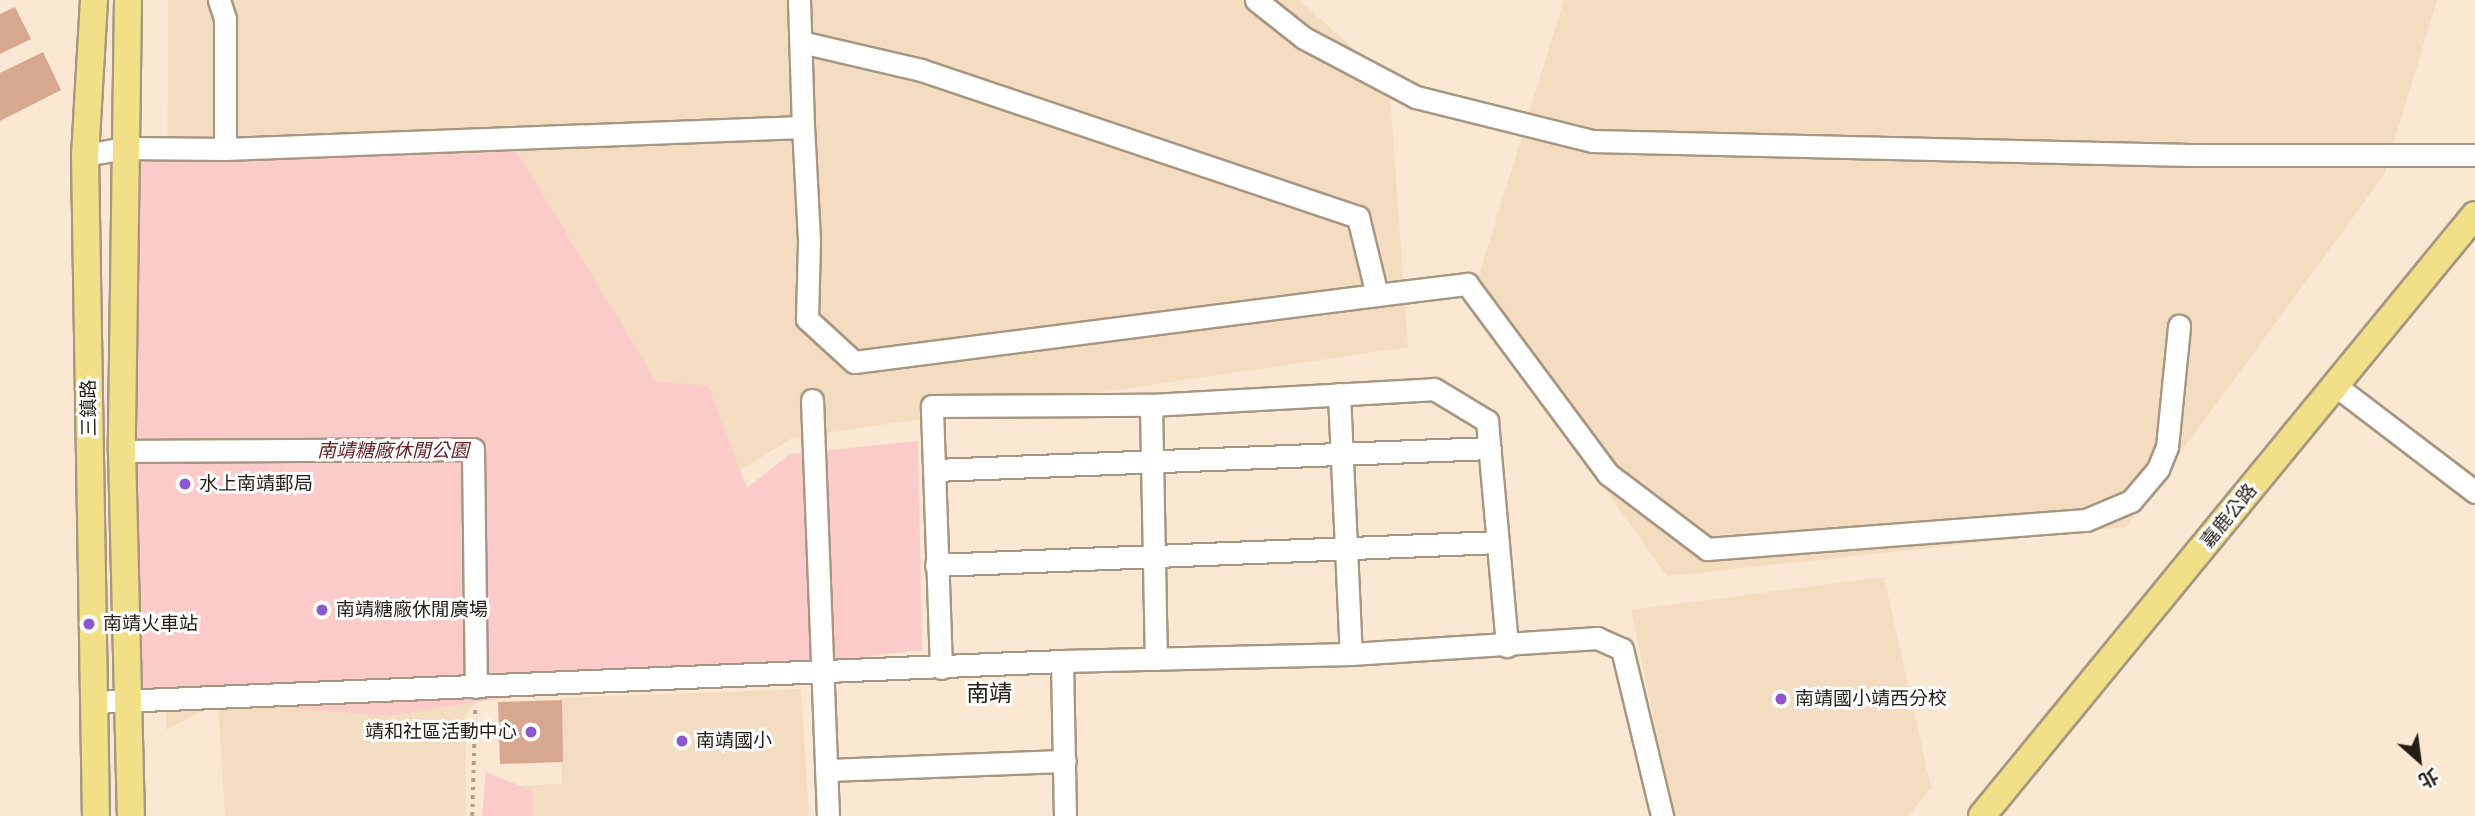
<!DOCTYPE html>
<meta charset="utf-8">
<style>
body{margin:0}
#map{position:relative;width:2475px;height:816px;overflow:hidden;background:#fae8d2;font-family:"Source Serif 4","Noto Sans TC",serif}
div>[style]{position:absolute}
.built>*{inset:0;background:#f3dcc0}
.green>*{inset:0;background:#fbcbca}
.building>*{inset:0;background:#d8a790}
.path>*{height:3.5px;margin-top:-1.75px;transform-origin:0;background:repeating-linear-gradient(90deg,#aea08f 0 3.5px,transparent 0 8.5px)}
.roads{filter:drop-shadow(2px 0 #a79682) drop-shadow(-2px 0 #a79682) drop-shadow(0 2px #a79682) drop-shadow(0 -2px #a79682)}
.minor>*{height:21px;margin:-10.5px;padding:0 10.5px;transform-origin:10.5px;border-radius:10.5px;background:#fff}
.major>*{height:26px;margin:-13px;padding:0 13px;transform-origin:13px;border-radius:13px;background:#f1e088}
.dots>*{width:19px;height:19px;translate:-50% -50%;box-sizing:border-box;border:4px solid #fff;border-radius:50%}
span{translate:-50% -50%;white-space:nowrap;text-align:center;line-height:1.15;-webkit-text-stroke:6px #fff;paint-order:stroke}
.street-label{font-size:19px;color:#231d15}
.park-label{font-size:19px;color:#642125;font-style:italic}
.poi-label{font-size:19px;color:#231d15}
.left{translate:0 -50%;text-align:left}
.right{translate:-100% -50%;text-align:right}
.quarter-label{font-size:23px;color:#231d15}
.north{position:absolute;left:2384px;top:725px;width:70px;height:70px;-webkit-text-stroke:5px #fff;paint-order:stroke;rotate:152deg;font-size:19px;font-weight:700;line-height:28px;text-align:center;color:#231d15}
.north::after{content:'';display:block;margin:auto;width:24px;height:32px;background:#231d15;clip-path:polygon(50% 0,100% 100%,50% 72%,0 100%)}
</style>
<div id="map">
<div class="built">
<div style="clip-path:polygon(168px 0,1299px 0,1389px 80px,1408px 347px,792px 438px,628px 541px,465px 715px,466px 816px,225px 816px,218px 703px,166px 730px)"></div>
<div style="clip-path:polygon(1564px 0,2437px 0,2384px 175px,2126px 527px,1667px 576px,1471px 301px)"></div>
<div style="clip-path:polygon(1884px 577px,1931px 788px,1908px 816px,1674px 816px,1631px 610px)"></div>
<div style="clip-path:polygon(801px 689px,809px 816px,487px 816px,488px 787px,562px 784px,560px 698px)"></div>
</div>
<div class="green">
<div style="clip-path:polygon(512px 144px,656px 381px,708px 386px,747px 488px,790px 454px,918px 441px,922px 650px,503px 698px,388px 716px,218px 702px,129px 701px,137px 158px)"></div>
<div style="clip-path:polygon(486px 772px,533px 791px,533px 816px,482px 816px)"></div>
</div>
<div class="building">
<div style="clip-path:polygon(15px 7px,31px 39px,0 54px,0 14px)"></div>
<div style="clip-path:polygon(43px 52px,61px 90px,0 121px,0 73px)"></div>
<div style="clip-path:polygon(562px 700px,563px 762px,500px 764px,498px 702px)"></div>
</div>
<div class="path">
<div style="left:472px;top:816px;width:110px;rotate:-88.4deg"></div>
</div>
<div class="roads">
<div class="minor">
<div style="left:219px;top:0;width:20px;rotate:72deg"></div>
<div style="left:225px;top:19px;width:130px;rotate:90deg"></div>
<div style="left:1256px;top:0;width:61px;rotate:38.4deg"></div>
<div style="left:1304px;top:38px;width:127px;rotate:27.8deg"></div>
<div style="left:1416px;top:97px;width:181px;rotate:14deg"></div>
<div style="left:1592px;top:141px;width:599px;rotate:1.34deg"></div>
<div style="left:2191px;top:155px;width:284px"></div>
<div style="left:801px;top:42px;width:123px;rotate:13.1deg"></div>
<div style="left:921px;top:70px;width:461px;rotate:18.6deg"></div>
<div style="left:1358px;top:217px;width:80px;rotate:76.3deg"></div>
<div style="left:1377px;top:295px;width:527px;rotate:172.7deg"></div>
<div style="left:854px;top:362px;width:64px;rotate:-137.5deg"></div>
<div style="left:807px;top:319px;width:79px;rotate:-88.5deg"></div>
<div style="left:809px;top:240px;width:113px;rotate:-93deg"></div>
<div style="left:85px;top:155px;width:41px;rotate:-9.9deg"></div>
<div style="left:125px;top:148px;width:100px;rotate:0.6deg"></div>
<div style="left:225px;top:149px;width:578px;rotate:-2.18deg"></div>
<div style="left:803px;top:127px;width:127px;rotate:-91.8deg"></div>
<div style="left:1377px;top:295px;width:91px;rotate:-7deg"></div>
<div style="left:1467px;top:284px;width:237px;rotate:53.4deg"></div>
<div style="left:1608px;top:474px;width:124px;rotate:37.1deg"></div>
<div style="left:1707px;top:549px;width:380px;rotate:-4.4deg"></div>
<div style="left:2086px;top:520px;width:49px;rotate:-22.9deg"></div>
<div style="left:2131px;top:501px;width:42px;rotate:-49.8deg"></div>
<div style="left:2158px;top:469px;width:24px;rotate:-68deg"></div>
<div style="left:2167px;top:447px;width:122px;rotate:-84.3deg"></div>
<div style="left:2336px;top:386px;width:175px;rotate:37.3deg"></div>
<div style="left:1339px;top:394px;width:260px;rotate:87.4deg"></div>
<div style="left:812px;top:400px;width:416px;rotate:87.8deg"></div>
<div style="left:1151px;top:405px;width:254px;rotate:88.9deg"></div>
<div style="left:122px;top:451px;width:351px;rotate:-0.3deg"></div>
<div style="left:473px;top:449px;width:238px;rotate:89.3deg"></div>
<div style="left:935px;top:470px;width:555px;rotate:-2.27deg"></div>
<div style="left:936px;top:565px;width:562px;rotate:-2.34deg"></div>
<div style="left:1062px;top:661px;width:155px;rotate:88.9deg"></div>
<div style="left:941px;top:668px;width:262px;rotate:-92deg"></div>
<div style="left:932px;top:406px;width:219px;rotate:-0.3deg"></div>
<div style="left:1151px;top:405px;width:283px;rotate:-3.2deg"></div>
<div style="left:1434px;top:389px;width:62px;rotate:31.1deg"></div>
<div style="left:1487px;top:421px;width:226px;rotate:84.9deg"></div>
<div style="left:96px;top:702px;width:967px;rotate:-2.43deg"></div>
<div style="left:1062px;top:661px;width:289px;rotate:-1.4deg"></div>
<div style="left:1351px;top:654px;width:247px;rotate:-3.7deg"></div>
<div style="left:1597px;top:638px;width:27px;rotate:24deg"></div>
<div style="left:1622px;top:649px;width:172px;rotate:76.5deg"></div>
<div style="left:826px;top:770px;width:239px;rotate:-2.2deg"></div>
</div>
<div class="major">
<div style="left:94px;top:0;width:155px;rotate:93.3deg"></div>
<div style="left:85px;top:155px;width:661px;rotate:89.05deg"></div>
<div style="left:128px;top:0;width:451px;rotate:90.8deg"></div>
<div style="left:122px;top:451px;width:365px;rotate:88.6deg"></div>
<div style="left:1982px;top:816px;width:777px;rotate:-50.64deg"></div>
</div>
</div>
<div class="dots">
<div style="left:185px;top:484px;background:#8c57cf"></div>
<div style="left:322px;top:610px;background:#8c57cf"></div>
<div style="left:89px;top:624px;background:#8c57cf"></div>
<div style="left:1781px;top:699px;background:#8c57cf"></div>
<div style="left:531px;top:732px;background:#8c57cf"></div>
<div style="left:682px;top:741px;background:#8c57cf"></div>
</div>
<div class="street-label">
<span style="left:89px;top:408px;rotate:-91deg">三鎮路</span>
<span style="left:2229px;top:516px;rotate:-51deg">嘉鹿公路</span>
</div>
<div class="park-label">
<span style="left:393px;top:451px">南靖糖廠休閒公園</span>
</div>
<div class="poi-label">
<span class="left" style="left:199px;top:484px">水上南靖郵局</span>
<span class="left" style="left:336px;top:610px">南靖糖廠休閒廣場</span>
<span class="left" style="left:103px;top:624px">南靖火車站</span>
<span class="left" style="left:1795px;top:699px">南靖國小靖西分校</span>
<span class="right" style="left:517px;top:732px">靖和社區活動中心</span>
<span class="left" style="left:696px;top:741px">南靖國小</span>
</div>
<div class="quarter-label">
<span style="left:989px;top:693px">南靖</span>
</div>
<div class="north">北</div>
</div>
